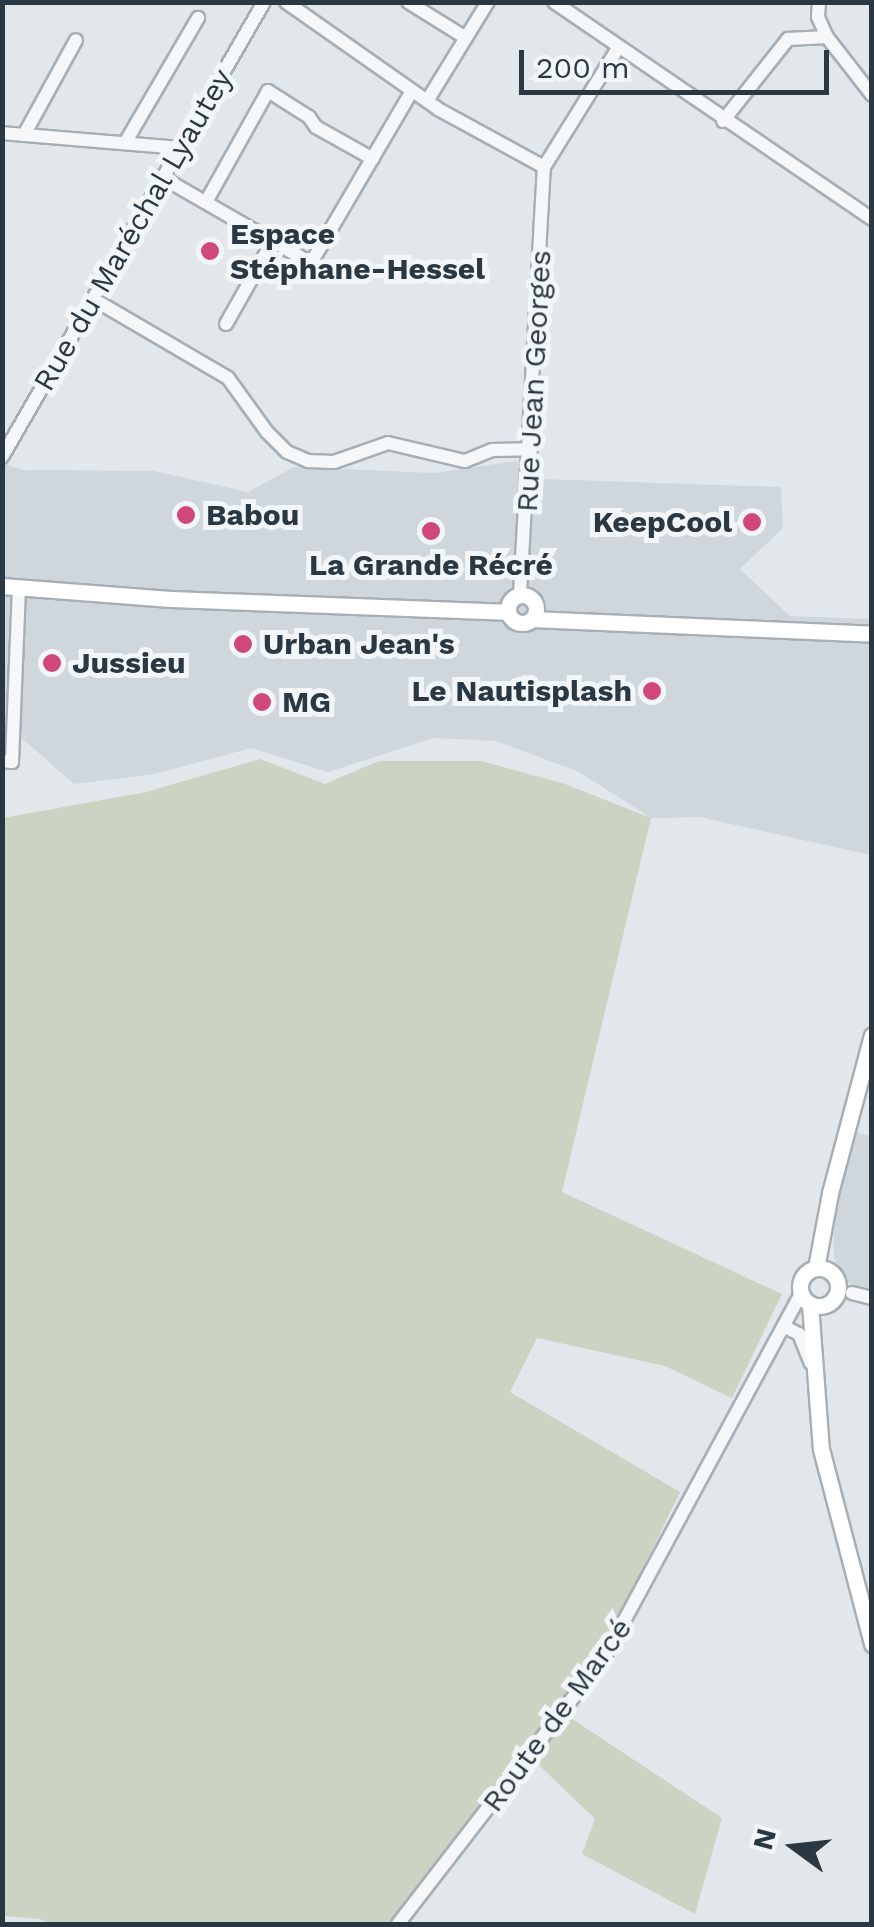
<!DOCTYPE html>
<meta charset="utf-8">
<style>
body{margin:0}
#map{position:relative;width:874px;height:1927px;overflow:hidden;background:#e2e7eb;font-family:"Work Sans",sans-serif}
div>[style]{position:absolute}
.built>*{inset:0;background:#d0d7dc}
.green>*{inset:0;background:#cbd4c3}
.roads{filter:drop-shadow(2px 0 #a7afb5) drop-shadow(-2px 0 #a7afb5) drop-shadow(0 2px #a7afb5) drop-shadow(0 -2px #a7afb5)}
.minor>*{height:12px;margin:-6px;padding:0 6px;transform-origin:6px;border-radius:6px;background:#f5f7f9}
.major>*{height:15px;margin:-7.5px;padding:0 7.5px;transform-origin:7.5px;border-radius:7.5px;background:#fff}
.major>.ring{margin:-7.5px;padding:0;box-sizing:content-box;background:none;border:15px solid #fff;border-radius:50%}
.dots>*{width:28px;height:28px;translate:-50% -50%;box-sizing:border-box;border:5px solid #f2f6f8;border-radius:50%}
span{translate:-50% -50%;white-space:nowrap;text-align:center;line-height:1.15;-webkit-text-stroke:10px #f2f6f8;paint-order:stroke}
.street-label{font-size:30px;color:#2a3843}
.poi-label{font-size:30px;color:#2a3843;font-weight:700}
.left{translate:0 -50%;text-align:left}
.right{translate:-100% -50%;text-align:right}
.frame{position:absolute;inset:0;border:5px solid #2a3843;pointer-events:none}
.north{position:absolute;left:744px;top:1797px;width:100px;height:100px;-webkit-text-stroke:8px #f2f6f8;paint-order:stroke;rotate:285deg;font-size:28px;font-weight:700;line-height:40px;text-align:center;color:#2a3843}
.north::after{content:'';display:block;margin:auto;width:35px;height:45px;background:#2a3843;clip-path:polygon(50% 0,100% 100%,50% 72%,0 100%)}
.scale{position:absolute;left:519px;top:50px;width:310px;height:45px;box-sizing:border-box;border:5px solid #2a3843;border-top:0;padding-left:12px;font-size:30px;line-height:35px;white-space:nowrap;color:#2a3843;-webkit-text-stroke:8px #f2f6f8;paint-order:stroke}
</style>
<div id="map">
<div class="built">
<div style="clip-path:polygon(517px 461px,542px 479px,781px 487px,783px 528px,740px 569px,790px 616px,871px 619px,871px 855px,699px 817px,651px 818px,579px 772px,496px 741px,434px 738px,328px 772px,251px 748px,155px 774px,74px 784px,25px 741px,3px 738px,2px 463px,22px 470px,154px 471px,248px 492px,294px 467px,434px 473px)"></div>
<div style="clip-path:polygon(855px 1132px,871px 1136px,871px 1294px,844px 1281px,834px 1258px,833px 1209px)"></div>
</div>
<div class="green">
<div style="clip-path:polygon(260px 759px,325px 784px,379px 761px,482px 761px,565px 784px,651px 818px,562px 1192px,782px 1294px,732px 1398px,665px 1366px,537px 1338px,510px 1392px,680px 1492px,613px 1630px,557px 1709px,722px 1818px,695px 1914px,582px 1854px,595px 1819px,522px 1749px,389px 1924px,49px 1924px,40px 1919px,3px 1916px,3px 818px,146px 792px)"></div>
</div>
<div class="roads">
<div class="minor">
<div style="left:286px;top:2px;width:186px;rotate:35.1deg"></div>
<div style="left:438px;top:109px;width:121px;rotate:28.7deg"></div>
<div style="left:408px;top:2px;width:68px;rotate:31.8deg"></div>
<div style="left:554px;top:2px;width:385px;rotate:34.3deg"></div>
<div style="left:819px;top:2px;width:15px;rotate:94deg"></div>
<div style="left:818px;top:17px;width:22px;rotate:66deg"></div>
<div style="left:827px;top:37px;width:73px;rotate:52.2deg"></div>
<div style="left:427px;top:101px;width:116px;rotate:-58.4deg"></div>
<div style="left:723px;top:121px;width:105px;rotate:-51.6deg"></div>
<div style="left:788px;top:39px;width:39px;rotate:-3deg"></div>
<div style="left:2px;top:133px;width:179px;rotate:4.8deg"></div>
<div style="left:24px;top:135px;width:108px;rotate:-61.3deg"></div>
<div style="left:125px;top:143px;width:145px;rotate:-59.7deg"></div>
<div style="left:544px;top:167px;width:140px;rotate:-58.1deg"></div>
<div style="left:163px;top:178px;width:171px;rotate:29.9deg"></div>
<div style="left:311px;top:263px;width:199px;rotate:-59.6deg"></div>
<div style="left:206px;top:202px;width:127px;rotate:-60.8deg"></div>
<div style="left:268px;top:91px;width:49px;rotate:32.4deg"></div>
<div style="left:309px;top:117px;width:12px;rotate:55deg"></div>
<div style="left:316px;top:127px;width:65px;rotate:29.3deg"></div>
<div style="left:93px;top:299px;width:156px;rotate:30.3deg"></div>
<div style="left:228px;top:378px;width:67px;rotate:54.2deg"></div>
<div style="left:267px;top:432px;width:28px;rotate:45deg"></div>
<div style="left:287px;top:452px;width:23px;rotate:23deg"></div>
<div style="left:308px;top:461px;width:26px;rotate:2deg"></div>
<div style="left:334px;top:462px;width:57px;rotate:-19.4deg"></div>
<div style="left:388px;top:443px;width:79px;rotate:13.2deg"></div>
<div style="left:465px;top:461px;width:29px;rotate:-22deg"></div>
<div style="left:492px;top:450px;width:39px;rotate:-1deg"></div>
<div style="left:226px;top:324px;width:95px;rotate:-60.5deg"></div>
<div style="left:2px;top:457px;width:525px;rotate:-60.07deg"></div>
<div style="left:520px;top:594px;width:428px;rotate:-86.8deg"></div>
<div style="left:2px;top:761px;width:10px;rotate:6deg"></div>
<div style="left:12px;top:762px;width:171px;rotate:-87.7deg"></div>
<div style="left:852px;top:1293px;width:21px;rotate:14deg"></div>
<div style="left:785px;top:1327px;width:16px;rotate:27deg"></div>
<div style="left:799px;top:1334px;width:31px;rotate:68deg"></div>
<div style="left:398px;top:1924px;width:339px;rotate:-52.3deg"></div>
<div style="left:605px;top:1656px;width:412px;rotate:-61.6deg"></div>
</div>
<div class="major">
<div style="left:2px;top:586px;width:169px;rotate:4.4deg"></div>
<div style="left:171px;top:599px;width:337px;rotate:2.2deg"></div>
<div class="ring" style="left:508px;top:595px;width:13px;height:13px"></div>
<div style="left:533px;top:619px;width:339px;rotate:2.5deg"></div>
<div class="ring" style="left:800px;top:1268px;width:23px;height:23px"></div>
<div style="left:816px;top:1268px;width:76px;rotate:-79.4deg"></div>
<div style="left:830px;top:1193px;width:163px;rotate:-75.1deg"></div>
<div style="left:810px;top:1304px;width:145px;rotate:85.7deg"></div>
<div style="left:821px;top:1449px;width:202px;rotate:75.3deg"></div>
</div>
</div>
<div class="dots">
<div style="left:210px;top:251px;background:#cf4879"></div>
<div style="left:186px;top:515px;background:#cf4879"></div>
<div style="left:752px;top:522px;background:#cf4879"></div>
<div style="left:431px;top:531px;background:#cf4879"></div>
<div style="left:243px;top:644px;background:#cf4879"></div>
<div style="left:52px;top:663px;background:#cf4879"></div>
<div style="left:652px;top:691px;background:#cf4879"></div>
<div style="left:262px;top:702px;background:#cf4879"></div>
</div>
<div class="street-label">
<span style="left:133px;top:230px;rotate:-60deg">Rue du Maréchal Lyautey</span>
<span style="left:534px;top:381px;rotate:-87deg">Rue Jean Georges</span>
<span style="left:557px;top:1715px;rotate:-54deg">Route de Marcé</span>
</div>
<div class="poi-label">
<span class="left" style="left:230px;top:251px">Espace<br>Stéphane-Hessel</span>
<span class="left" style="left:206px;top:515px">Babou</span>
<span class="right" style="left:732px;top:522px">KeepCool</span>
<span style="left:431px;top:565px">La Grande Récré</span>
<span class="left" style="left:263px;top:644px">Urban Jean's</span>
<span class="left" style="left:72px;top:663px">Jussieu</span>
<span class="right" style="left:632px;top:691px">Le Nautisplash</span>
<span class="left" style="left:282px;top:702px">MG</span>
</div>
<div class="frame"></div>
<div class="north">N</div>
<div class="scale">200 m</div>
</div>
